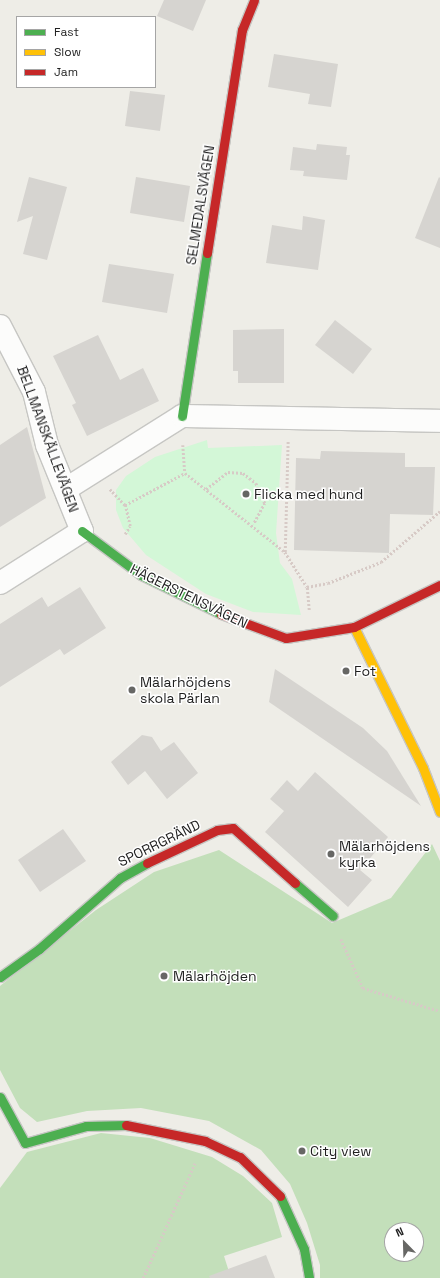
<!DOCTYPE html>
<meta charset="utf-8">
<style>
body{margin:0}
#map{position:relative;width:440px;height:1278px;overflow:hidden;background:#eeede7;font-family:"Space Grotesk",sans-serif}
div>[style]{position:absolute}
.forest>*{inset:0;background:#c3dfba}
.park>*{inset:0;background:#d3f7d7}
.building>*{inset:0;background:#d6d4d0}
.path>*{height:2.5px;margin-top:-1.25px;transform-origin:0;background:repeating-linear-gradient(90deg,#d7cac6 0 2px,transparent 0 4px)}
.roads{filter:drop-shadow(1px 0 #c6c6c3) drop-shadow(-1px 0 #c6c6c3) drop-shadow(0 1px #c6c6c3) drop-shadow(0 -1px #c6c6c3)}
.street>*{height:22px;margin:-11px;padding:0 11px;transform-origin:11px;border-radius:11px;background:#fcfcfb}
.fast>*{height:9px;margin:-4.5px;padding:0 4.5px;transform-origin:4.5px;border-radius:4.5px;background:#4caf50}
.slow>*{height:9px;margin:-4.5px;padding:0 4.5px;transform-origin:4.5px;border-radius:4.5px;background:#ffc107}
.jam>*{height:9px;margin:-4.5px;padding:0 4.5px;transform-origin:4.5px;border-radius:4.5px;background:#c62828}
.dots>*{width:11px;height:11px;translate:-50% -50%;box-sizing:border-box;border:2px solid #fff;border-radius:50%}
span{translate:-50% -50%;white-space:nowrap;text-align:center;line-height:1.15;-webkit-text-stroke:3px #fff;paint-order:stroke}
.street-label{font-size:14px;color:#1f1f1f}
.poi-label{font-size:14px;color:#1f1f1f}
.left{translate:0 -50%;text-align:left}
.legend{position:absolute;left:16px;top:16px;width:140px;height:72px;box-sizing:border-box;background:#fff;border:1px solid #a5a5a5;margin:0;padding:5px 7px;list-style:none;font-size:12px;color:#1f1f1f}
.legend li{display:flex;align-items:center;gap:8px;height:20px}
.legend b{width:20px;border:1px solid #a5a5a5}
.north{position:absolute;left:384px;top:1222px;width:40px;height:40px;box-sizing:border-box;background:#fff;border:1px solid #a5a5a5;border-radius:50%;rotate:337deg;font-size:11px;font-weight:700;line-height:16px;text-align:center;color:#1f1f1f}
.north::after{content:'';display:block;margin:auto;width:14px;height:18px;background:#676765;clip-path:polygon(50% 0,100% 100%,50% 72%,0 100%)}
</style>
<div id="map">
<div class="forest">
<div style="clip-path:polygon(evenodd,432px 844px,440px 861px,440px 1278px,320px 1278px,320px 1265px,307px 1223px,290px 1184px,261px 1150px,209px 1121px,141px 1108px,87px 1111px,37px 1122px,20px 1108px,0 1070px,0 986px,96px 910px,154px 872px,219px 850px,332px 923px,391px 898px,432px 844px,392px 1230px,416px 1230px,416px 1254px,392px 1254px,392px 1230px)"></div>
<div style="clip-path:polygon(101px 1133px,150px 1138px,212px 1157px,243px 1176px,272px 1203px,282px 1237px,224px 1256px,231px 1278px,0 1278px,0 1188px,27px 1152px)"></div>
</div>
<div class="park">
<div style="clip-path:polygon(207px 440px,208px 448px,282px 445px,276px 533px,280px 563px,292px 579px,301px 615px,253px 612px,206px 594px,146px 555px,123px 528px,116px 510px,116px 490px,126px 476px,155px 457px)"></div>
</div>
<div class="building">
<div style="clip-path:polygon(164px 0,206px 0,193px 31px,157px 16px)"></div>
<div style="clip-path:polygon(274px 54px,338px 64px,331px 107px,308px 104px,310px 94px,268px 87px)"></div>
<div style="clip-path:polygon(130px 91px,165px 95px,160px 131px,125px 126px)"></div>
<div style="clip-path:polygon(317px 144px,347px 147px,346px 155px,350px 155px,347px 180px,303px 176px,304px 171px,290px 170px,293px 147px,316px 150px)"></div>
<div style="clip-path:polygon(29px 177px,67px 187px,47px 260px,23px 254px,33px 216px,17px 222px)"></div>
<div style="clip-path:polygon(136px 177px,190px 186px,184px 222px,130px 213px)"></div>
<div style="clip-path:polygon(439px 177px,440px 178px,440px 248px,415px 238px)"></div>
<div style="clip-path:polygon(303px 216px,325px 220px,318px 270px,266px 263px,272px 225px,302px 230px)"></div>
<div style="clip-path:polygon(109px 264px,174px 274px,167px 313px,102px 302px)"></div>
<div style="clip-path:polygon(335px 320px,372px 349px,353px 374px,315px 345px)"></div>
<div style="clip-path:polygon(284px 329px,284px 383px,238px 383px,238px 371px,233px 371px,233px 330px)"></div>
<div style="clip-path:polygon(98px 335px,120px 380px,143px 368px,159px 401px,87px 436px,72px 405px,76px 403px,53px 356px)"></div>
<div style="clip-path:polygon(27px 427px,46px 498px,0 527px,0 445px)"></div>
<div style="clip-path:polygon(321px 451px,405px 453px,405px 467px,435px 467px,433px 515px,390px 514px,389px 553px,294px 550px,296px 458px,320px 459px)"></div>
<div style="clip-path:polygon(80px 587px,106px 628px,64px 655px,60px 649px,0 687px,0 624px,42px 597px,48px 607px)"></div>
<div style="clip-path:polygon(275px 669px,363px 728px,387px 751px,421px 806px,269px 702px)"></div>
<div style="clip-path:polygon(142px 735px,152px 737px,161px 751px,174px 742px,198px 773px,167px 799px,145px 771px,128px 785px,111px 762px)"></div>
<div style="clip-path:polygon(315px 772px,388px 837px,360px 870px,372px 880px,348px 907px,265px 832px,284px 811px,270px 799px,287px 780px,298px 791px)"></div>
<div style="clip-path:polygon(63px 829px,86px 861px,40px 892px,18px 860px)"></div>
<div style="clip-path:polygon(266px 1255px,275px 1278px,210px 1278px,209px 1276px)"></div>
</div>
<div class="path">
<div style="left:183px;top:445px;width:28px;rotate:86deg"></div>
<div style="left:185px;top:473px;width:127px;rotate:38.3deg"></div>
<div style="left:285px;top:552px;width:41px;rotate:57.8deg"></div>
<div style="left:110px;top:489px;width:22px;rotate:47deg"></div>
<div style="left:125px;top:505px;width:68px;rotate:-28.1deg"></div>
<div style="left:206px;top:489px;width:28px;rotate:-38deg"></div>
<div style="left:228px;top:472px;width:15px;rotate:4deg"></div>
<div style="left:243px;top:473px;width:16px;rotate:38deg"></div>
<div style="left:256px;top:483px;width:22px;rotate:66deg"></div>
<div style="left:265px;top:503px;width:24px;rotate:118deg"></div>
<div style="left:125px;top:534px;width:9px;rotate:-58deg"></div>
<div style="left:130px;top:526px;width:22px;rotate:-103deg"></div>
<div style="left:285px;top:552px;width:111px;rotate:-88.5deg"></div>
<div style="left:309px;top:610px;width:23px;rotate:-95deg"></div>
<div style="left:307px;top:587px;width:21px;rotate:-11deg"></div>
<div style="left:328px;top:583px;width:57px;rotate:-21.6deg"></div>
<div style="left:381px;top:562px;width:78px;rotate:-40.8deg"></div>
<div style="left:341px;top:939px;width:54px;rotate:65.8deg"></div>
<div style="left:363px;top:988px;width:80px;rotate:16.6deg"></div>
<div style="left:143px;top:1278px;width:126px;rotate:-65.7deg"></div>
</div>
<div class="roads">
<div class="street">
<div style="left:0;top:326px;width:74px;rotate:62.7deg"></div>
<div style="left:34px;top:392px;width:55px;rotate:76.2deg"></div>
<div style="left:47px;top:445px;width:93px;rotate:67.9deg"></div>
<div style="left:82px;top:531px;width:97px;rotate:147.6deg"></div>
<div style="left:66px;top:489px;width:137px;rotate:-32.2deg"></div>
<div style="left:182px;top:416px;width:258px;rotate:1.1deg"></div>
</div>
<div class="fast">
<div style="left:182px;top:416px;width:165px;rotate:-81.3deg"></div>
<div style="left:82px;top:531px;width:74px;rotate:36.7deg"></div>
<div style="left:141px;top:575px;width:89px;rotate:26deg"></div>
<div style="left:295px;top:883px;width:50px;rotate:41deg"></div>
<div style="left:0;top:977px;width:48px;rotate:-35.7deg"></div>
<div style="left:39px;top:949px;width:108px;rotate:-41.2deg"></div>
<div style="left:120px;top:878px;width:31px;rotate:-29deg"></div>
<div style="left:0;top:1097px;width:52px;rotate:61.5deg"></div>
<div style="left:25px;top:1143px;width:63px;rotate:-15.6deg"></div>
<div style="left:86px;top:1126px;width:40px;rotate:-1.4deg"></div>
<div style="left:280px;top:1196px;width:58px;rotate:65.6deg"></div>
<div style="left:304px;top:1249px;width:29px;rotate:80deg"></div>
</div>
<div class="slow">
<div style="left:354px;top:627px;width:157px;rotate:63.9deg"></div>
<div style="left:423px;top:768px;width:47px;rotate:68.9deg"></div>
</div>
<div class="jam">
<div style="left:207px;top:253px;width:226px;rotate:-81.1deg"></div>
<div style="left:242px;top:30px;width:32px;rotate:-68deg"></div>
<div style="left:221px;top:614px;width:69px;rotate:20.3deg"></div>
<div style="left:286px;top:638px;width:69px;rotate:-9.2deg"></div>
<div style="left:354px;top:627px;width:96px;rotate:-26deg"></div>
<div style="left:147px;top:863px;width:77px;rotate:-25.2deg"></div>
<div style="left:217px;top:830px;width:16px;rotate:-7deg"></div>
<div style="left:233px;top:828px;width:83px;rotate:41.6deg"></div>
<div style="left:126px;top:1125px;width:81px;rotate:11.4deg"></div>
<div style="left:205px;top:1141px;width:38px;rotate:25deg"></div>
<div style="left:240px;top:1157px;width:56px;rotate:44.3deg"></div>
</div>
</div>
<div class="dots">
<div style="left:246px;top:494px;background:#676765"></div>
<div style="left:346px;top:671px;background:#676765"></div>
<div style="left:132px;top:690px;background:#676765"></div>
<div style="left:331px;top:854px;background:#676765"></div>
<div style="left:164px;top:976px;background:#676765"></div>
<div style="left:302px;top:1151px;background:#676765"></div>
</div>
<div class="street-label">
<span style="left:200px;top:205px;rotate:-81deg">SELMEDALSVÄGEN</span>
<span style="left:48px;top:439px;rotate:70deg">BELLMANSKÄLLEVÄGEN</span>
<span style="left:189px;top:596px;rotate:26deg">HÄGERSTENSVÄGEN</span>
<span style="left:159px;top:843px;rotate:-26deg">SPORRGRÄND</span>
</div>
<div class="poi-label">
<span class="left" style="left:254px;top:494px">Flicka med hund</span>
<span class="left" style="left:354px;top:671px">Fot</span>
<span class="left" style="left:140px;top:690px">Mälarhöjdens<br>skola Pärlan</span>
<span class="left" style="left:339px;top:854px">Mälarhöjdens<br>kyrka</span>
<span class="left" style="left:173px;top:976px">Mälarhöjden</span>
<span class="left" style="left:310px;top:1151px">City view</span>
</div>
<ul class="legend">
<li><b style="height:5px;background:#4caf50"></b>Fast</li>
<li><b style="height:5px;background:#ffc107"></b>Slow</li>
<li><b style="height:5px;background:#c62828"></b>Jam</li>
</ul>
<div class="north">N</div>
</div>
